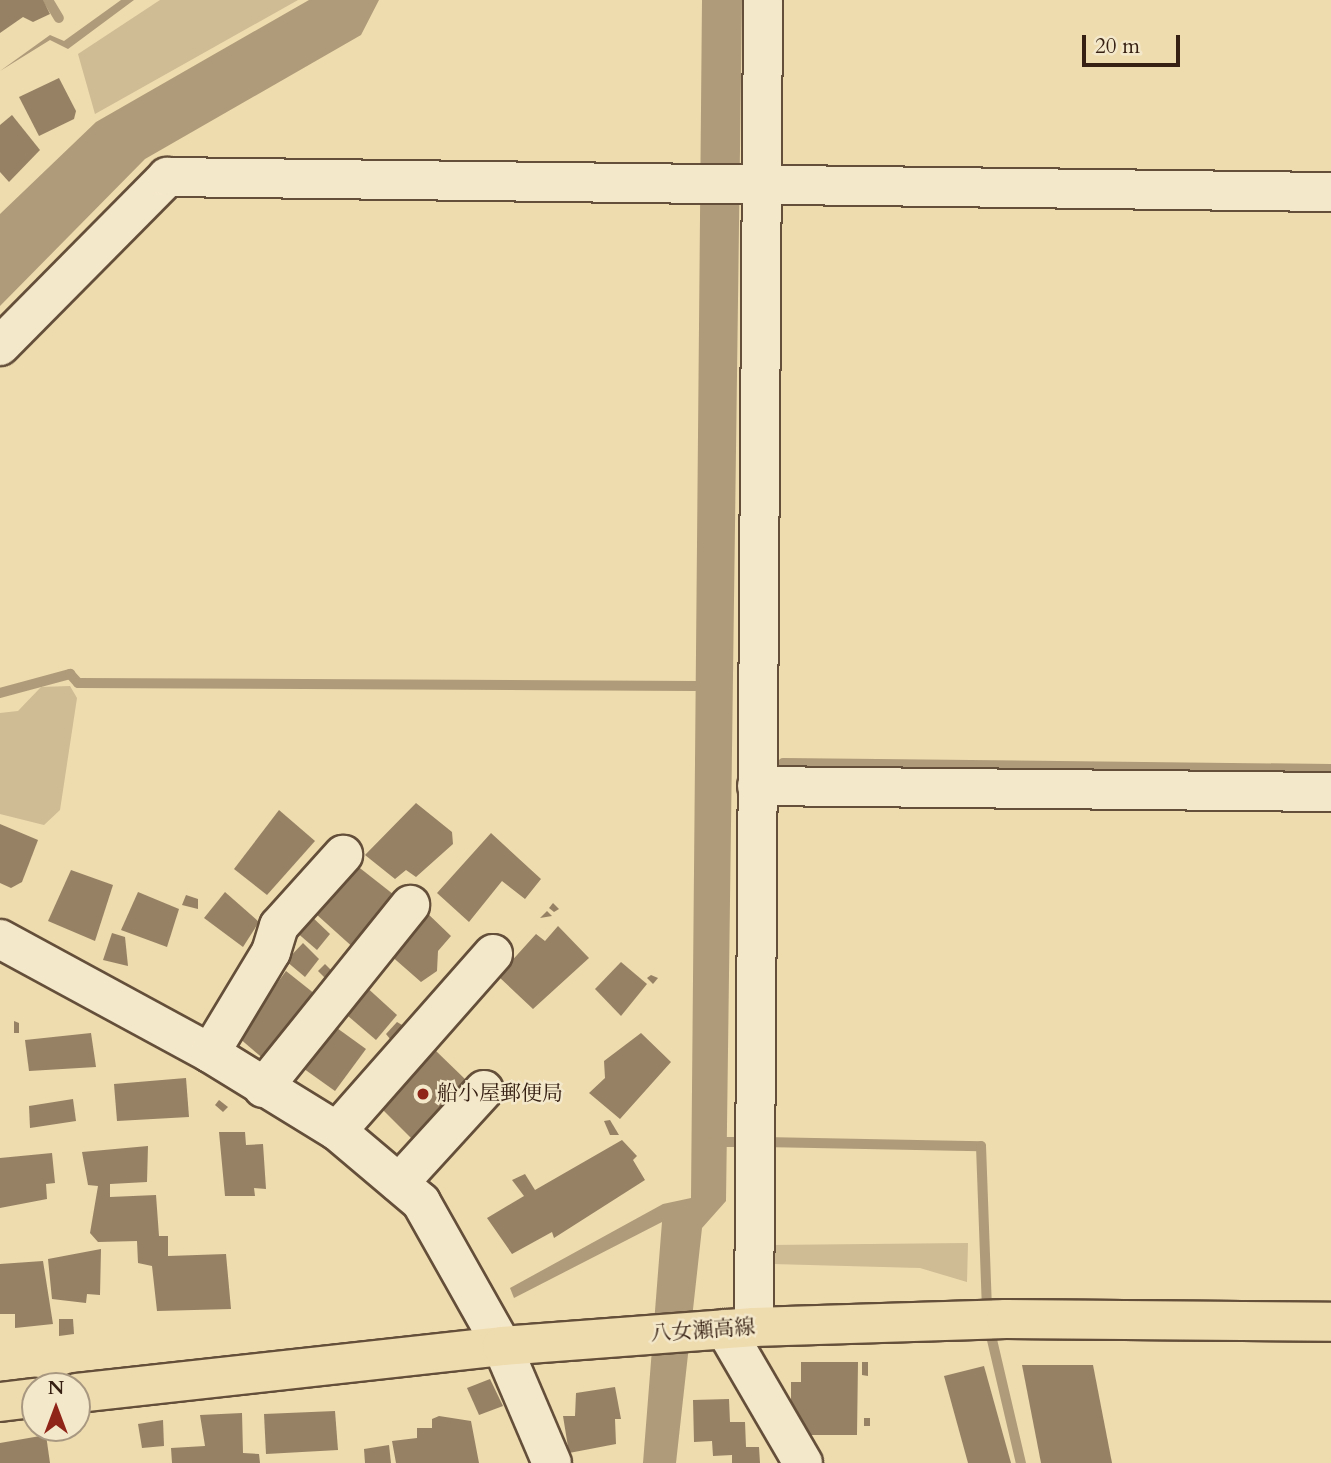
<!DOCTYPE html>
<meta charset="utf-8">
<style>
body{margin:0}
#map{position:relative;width:1331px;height:1463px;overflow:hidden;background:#eedbae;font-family:Cardo,"Noto Serif JP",serif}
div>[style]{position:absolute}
.green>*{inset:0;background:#cfbb94}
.water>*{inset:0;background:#af9b79}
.stream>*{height:10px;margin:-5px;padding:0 5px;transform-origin:5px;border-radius:5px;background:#af9b79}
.building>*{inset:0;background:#968164}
.roads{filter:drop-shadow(2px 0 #644f3a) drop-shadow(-2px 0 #644f3a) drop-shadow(0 2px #644f3a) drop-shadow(0 -2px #644f3a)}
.minor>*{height:38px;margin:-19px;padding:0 19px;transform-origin:19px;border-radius:19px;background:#f4e8ca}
.major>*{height:38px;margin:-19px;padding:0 19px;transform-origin:19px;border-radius:19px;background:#eedbae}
.dots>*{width:19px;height:19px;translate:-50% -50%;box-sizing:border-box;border:4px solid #f4e8ca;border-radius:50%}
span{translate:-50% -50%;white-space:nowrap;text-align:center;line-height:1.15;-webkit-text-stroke:5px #f4e8ca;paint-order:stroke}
.poi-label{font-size:21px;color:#362013}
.left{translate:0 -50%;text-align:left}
.street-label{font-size:21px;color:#362013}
.north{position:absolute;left:21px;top:1372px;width:70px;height:70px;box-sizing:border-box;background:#f4e8ca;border:2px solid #a89881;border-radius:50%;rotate:0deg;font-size:19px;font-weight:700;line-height:28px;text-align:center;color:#362013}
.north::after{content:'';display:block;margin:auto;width:24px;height:32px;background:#8f2418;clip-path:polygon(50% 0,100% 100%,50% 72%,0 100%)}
.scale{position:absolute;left:1082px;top:35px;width:98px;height:32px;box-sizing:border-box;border:4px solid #362013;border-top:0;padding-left:9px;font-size:21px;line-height:24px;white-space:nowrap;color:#362013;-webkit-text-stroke:5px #f4e8ca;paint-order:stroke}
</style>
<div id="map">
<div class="green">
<div style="clip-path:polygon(160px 0,298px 0,95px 114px,78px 54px)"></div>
<div style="clip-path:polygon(70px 686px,77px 698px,60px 810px,44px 825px,0 814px,0 713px,18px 711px,41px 687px)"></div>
<div style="clip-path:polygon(968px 1243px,967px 1282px,920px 1268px,773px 1264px,771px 1245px)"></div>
</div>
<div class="water">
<div style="clip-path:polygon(121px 0,134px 0,68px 49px,50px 40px,0 71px,50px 35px,64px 41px)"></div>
<div style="clip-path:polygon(309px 0,379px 0,361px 35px,145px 159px,0 306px,0 214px,96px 122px)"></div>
<div style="clip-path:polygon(702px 0,742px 0,726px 1201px,702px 1228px,676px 1463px,643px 1463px,662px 1222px,514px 1298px,510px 1288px,663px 1204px,691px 1198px)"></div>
</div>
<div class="stream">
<div style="left:48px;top:0;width:21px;rotate:59deg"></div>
<div style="left:0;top:693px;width:73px;rotate:-15.2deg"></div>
<div style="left:70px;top:674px;width:12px;rotate:48deg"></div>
<div style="left:78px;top:683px;width:618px;rotate:0.28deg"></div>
<div style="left:783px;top:763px;width:548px;rotate:0.63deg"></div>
<div style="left:714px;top:1142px;width:34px"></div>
<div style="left:763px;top:1142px;width:218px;rotate:1.1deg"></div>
<div style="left:981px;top:1146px;width:166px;rotate:87.9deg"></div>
<div style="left:989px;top:1327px;width:140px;rotate:76.8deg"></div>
</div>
<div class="building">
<div style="clip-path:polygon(0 0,43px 0,50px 14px,33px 22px,23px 17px,0 33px)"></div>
<div style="clip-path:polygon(59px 78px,76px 111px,74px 119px,39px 136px,19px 97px)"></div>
<div style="clip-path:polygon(12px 115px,40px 150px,9px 182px,0 172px,0 125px)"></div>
<div style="clip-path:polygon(416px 803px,452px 832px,453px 844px,416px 877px,406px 870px,395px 879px,365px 855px)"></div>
<div style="clip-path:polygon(279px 810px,315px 841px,267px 895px,234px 869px)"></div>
<div style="clip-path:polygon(0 824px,38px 840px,22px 882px,11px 888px,0 883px)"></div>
<div style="clip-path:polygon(491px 833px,541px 879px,525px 899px,502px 881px,469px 922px,437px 893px)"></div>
<div style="clip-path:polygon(356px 865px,398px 898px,356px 950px,316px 914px)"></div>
<div style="clip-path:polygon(71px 870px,113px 885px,95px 941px,48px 921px)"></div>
<div style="clip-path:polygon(138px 892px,179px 909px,167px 947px,121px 930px)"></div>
<div style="clip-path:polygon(225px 892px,259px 922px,243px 947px,204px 918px)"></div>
<div style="clip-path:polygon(186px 895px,198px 899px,198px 909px,182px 905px)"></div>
<div style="clip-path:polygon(553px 903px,559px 909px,554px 912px,549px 908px)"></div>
<div style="clip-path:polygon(425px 911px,451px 936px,438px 951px,437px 971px,421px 982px,389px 954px)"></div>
<div style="clip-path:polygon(547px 911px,552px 916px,540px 918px)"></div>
<div style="clip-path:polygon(309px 914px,330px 934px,317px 950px,295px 931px)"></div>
<div style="clip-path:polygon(558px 926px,589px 958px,533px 1009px,498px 976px,536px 934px,545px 941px)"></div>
<div style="clip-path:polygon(112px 933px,125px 937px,128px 966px,103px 960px)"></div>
<div style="clip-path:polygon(303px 943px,319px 959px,305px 977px,286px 961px)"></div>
<div style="clip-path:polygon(621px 962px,647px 984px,621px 1016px,595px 989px)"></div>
<div style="clip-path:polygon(325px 964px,337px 976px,331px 984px,318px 971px)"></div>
<div style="clip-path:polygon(286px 971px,320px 998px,266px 1061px,238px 1037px)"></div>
<div style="clip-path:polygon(651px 975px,658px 978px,653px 984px,647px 978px)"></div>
<div style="clip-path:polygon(363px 984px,397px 1015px,376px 1040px,341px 1010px)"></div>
<div style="clip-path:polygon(14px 1021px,19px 1023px,19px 1033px,14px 1033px)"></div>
<div style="clip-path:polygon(397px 1022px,409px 1029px,395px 1045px,386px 1034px)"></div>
<div style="clip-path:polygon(330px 1023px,366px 1049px,335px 1091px,300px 1066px)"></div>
<div style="clip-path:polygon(91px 1033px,96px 1067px,29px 1071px,25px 1040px)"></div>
<div style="clip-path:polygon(641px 1033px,671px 1062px,620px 1119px,589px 1093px,605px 1078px,604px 1061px)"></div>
<div style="clip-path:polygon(434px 1049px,468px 1082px,412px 1139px,378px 1105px)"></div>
<div style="clip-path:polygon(186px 1078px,189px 1117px,117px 1121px,114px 1084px)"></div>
<div style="clip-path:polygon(73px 1099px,76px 1121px,30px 1128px,29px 1106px)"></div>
<div style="clip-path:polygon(219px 1100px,228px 1107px,223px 1112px,215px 1105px)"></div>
<div style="clip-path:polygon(610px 1120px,619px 1135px,610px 1135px,604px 1121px)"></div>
<div style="clip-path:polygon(219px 1132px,245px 1132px,246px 1145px,263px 1144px,266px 1189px,254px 1188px,255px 1196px,225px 1196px)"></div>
<div style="clip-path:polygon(622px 1140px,637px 1156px,633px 1160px,645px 1180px,554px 1238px,552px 1232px,512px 1254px,487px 1218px,524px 1196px,512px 1180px,525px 1174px,535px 1190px)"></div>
<div style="clip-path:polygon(148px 1146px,147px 1182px,110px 1184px,110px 1197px,156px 1195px,159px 1236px,168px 1236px,168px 1256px,226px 1254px,231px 1309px,157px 1311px,152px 1266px,138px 1263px,137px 1241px,98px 1242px,90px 1233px,98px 1186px,88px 1185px,82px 1152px)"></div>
<div style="clip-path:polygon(52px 1153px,55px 1183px,46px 1184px,47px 1199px,0 1208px,0 1158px)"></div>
<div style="clip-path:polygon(101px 1249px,100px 1295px,87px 1294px,86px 1303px,52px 1299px,48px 1259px)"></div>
<div style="clip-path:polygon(43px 1261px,53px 1324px,15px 1328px,15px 1314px,0 1314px,0 1264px)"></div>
<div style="clip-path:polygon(59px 1319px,73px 1319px,74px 1334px,59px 1336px)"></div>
<div style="clip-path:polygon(801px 1362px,858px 1362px,857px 1435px,800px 1435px,791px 1421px,791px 1382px,801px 1382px)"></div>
<div style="clip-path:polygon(862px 1362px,868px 1362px,868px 1376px,862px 1375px)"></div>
<div style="clip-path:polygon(1022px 1365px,1093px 1365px,1112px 1463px,1041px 1463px)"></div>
<div style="clip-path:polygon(984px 1366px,1011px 1463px,968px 1463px,944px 1376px)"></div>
<div style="clip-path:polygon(490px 1379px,503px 1406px,479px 1415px,467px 1388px)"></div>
<div style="clip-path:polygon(615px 1387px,621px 1419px,615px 1419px,616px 1444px,569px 1453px,563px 1416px,575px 1416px,576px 1393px)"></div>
<div style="clip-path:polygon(729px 1399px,730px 1422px,745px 1422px,746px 1447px,759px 1447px,760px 1463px,732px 1463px,732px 1455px,713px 1456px,712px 1441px,694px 1442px,693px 1400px)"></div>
<div style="clip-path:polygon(335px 1411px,338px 1450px,266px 1454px,264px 1414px)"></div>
<div style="clip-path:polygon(242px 1413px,243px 1453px,259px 1454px,260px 1463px,172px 1463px,171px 1448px,205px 1446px,200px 1415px)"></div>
<div style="clip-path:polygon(439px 1416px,471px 1421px,479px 1463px,396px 1463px,392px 1441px,417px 1438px,417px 1428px,432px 1428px,432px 1419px)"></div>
<div style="clip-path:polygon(864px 1418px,870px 1418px,870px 1426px,864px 1426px)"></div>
<div style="clip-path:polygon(163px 1420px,164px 1446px,142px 1448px,138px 1424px)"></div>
<div style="clip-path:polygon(46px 1435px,50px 1463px,0 1463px,0 1443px)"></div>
<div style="clip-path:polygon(389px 1445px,391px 1463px,365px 1463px,364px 1449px)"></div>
</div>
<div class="roads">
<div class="minor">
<div style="left:0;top:346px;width:238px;rotate:-45.3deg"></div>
<div style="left:167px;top:177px;width:1164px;rotate:0.74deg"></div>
<div style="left:757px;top:786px;width:574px;rotate:0.6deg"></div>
<div style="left:0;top:939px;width:239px;rotate:28.5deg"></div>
<div style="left:210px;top:1053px;width:149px;rotate:31.6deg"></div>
<div style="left:337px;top:1131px;width:110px;rotate:40.2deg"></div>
<div style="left:421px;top:1202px;width:165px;rotate:60.6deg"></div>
<div style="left:502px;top:1346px;width:127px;rotate:66.9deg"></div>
<div style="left:210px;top:1053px;width:118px;rotate:-58.9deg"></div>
<div style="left:271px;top:952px;width:27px;rotate:-73deg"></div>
<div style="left:279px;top:926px;width:96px;rotate:-48deg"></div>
<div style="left:263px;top:1088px;width:235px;rotate:-51.2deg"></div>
<div style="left:337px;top:1131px;width:236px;rotate:-48.6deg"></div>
<div style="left:399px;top:1183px;width:126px;rotate:-47.6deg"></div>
<div style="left:754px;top:1327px;width:1327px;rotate:-89.61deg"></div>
<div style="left:725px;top:1329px;width:155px;rotate:59.8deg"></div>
</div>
<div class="major">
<div style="left:77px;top:1393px;width:428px;rotate:-6.3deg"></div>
<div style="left:502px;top:1346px;width:253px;rotate:-4.3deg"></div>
<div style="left:754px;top:1327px;width:252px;rotate:-1.8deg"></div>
<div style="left:1006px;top:1319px;width:325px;rotate:0.5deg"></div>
<div style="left:0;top:1402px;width:35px;rotate:-7deg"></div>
</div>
</div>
<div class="dots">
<div style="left:423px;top:1094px;background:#8f2418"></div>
</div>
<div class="poi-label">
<span class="left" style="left:437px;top:1094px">船小屋郵便局</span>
</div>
<div class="street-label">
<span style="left:703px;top:1331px;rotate:-4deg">八女瀬高線</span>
</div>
<div class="north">N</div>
<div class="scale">20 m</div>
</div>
